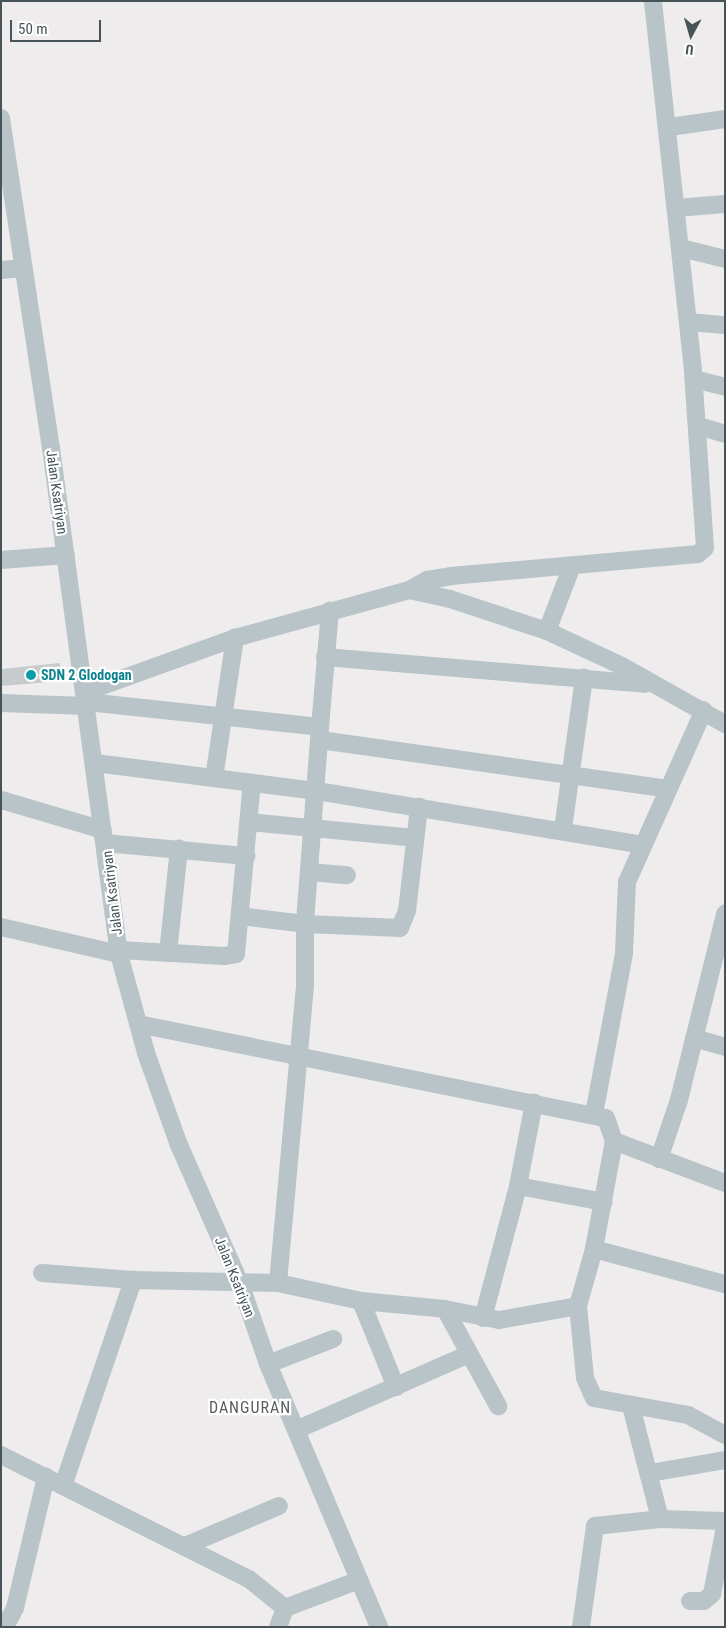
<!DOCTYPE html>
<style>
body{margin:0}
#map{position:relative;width:726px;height:1628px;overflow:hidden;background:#efeced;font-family:"Roboto Condensed",sans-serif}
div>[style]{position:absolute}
.building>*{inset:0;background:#c7cbce}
.minor>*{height:18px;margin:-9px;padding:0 9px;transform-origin:9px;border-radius:9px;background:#b9c4c8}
.dots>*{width:14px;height:14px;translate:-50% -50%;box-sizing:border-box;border:2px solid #fff;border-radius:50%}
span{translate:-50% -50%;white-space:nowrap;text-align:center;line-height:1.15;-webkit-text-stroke:4.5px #fff;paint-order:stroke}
.street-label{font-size:14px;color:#465458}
.culture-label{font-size:14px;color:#0d838f;font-weight:700}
.left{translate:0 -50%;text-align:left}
.quarter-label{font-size:16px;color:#5a5e61;letter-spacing:1px}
.frame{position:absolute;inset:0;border:2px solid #465458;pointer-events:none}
.north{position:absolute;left:666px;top:10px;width:50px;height:50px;-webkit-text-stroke:4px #fff;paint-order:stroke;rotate:186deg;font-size:14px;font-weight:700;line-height:20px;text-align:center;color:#465458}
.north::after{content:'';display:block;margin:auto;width:18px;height:22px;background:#465458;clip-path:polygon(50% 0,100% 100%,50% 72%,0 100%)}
.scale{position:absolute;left:10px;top:20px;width:91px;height:22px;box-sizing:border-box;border:2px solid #465458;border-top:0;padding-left:6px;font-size:15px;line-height:18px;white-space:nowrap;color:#465458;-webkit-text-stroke:4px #fff;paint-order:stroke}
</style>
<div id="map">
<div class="building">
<div style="clip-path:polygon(60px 663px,62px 681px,1px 686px,1px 669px)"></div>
</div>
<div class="minor">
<div style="left:1px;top:118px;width:334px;rotate:81.4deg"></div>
<div style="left:51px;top:448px;width:511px;rotate:82.35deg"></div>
<div style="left:119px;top:954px;width:103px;rotate:74.7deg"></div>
<div style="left:146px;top:1053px;width:98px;rotate:70.3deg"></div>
<div style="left:179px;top:1145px;width:151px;rotate:66.2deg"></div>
<div style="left:240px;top:1283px;width:86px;rotate:70.9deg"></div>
<div style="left:268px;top:1364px;width:285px;rotate:67.1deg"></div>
<div style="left:670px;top:127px;width:56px;rotate:-8.3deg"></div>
<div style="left:676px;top:208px;width:49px;rotate:-4.7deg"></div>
<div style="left:681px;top:248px;width:45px;rotate:14deg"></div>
<div style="left:1px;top:270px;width:21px;rotate:-5deg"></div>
<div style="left:689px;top:322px;width:36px;rotate:5deg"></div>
<div style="left:694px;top:379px;width:32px;rotate:14deg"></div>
<div style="left:699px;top:426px;width:27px;rotate:17deg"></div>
<div style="left:1px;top:560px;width:65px;rotate:-4.4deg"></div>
<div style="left:409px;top:590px;width:21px;rotate:-29deg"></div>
<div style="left:427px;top:580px;width:24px;rotate:-9deg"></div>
<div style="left:451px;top:576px;width:248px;rotate:-5.1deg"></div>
<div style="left:698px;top:554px;width:9px;rotate:-41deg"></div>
<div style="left:705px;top:548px;width:178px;rotate:-93.9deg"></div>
<div style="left:693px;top:370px;width:371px;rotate:-96.2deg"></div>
<div style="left:547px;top:631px;width:70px;rotate:-69deg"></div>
<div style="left:325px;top:657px;width:321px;rotate:4.8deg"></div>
<div style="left:85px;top:692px;width:159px;rotate:-19.8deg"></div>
<div style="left:235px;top:638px;width:180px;rotate:-15.4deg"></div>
<div style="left:409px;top:590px;width:42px;rotate:12.4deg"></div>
<div style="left:450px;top:599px;width:102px;rotate:18.3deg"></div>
<div style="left:547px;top:631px;width:83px;rotate:25deg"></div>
<div style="left:622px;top:666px;width:118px;rotate:29.4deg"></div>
<div style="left:87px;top:702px;width:234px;rotate:6.1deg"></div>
<div style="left:320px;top:727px;width:198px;rotate:94.4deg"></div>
<div style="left:305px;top:924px;width:62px;rotate:90deg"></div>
<div style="left:305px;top:986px;width:298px;rotate:95.2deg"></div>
<div style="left:1px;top:703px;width:86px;rotate:2deg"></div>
<div style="left:320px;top:727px;width:117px;rotate:-85.1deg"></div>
<div style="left:320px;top:740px;width:350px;rotate:8deg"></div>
<div style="left:95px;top:763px;width:224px;rotate:7.2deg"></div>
<div style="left:317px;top:791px;width:330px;rotate:9.4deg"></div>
<div style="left:214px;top:778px;width:142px;rotate:-81.5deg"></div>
<div style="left:1px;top:800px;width:106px;rotate:16.4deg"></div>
<div style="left:249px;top:822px;width:166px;rotate:5.5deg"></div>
<div style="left:563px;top:829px;width:153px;rotate:-82.1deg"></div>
<div style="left:105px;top:843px;width:142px;rotate:5.3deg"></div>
<div style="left:310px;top:872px;width:37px;rotate:5deg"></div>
<div style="left:240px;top:916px;width:65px;rotate:7deg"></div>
<div style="left:305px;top:924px;width:95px;rotate:2.4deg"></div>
<div style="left:400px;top:928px;width:18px;rotate:-68deg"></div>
<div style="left:407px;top:911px;width:105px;rotate:-83.4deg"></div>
<div style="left:1px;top:927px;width:121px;rotate:12.9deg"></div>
<div style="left:119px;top:950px;width:105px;rotate:3.3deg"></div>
<div style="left:224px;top:956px;width:12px;rotate:-9deg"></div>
<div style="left:236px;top:954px;width:172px;rotate:-84.7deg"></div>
<div style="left:168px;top:953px;width:105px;rotate:-84deg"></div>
<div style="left:138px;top:1024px;width:477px;rotate:11.4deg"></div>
<div style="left:606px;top:1118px;width:24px;rotate:71deg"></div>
<div style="left:614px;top:1141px;width:110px;rotate:100.5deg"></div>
<div style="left:594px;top:1249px;width:59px;rotate:105.7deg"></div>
<div style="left:694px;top:1038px;width:32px;rotate:16deg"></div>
<div style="left:594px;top:1114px;width:164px;rotate:-79.4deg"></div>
<div style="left:624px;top:953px;width:71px;rotate:-87.6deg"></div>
<div style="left:627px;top:882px;width:188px;rotate:-65.9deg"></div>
<div style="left:614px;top:1141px;width:119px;rotate:20.7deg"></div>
<div style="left:659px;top:1159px;width:62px;rotate:-71.3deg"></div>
<div style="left:679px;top:1100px;width:192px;rotate:-76.1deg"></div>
<div style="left:518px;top:1186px;width:87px;rotate:10.5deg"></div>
<div style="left:594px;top:1249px;width:136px;rotate:15deg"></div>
<div style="left:42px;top:1273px;width:91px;rotate:4.4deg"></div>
<div style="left:133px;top:1280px;width:145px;rotate:1.2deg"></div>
<div style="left:278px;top:1283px;width:85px;rotate:12.2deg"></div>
<div style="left:361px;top:1301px;width:84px;rotate:5.4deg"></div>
<div style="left:445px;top:1309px;width:55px;rotate:11.5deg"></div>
<div style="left:499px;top:1320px;width:80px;rotate:-10deg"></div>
<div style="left:578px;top:1306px;width:72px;rotate:84.4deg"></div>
<div style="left:585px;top:1378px;width:22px;rotate:66deg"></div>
<div style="left:594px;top:1398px;width:96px;rotate:10.3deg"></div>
<div style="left:688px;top:1415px;width:42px;rotate:28.4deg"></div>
<div style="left:361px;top:1301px;width:93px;rotate:67.9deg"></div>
<div style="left:445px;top:1309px;width:111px;rotate:61.3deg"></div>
<div style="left:483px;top:1318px;width:137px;rotate:-75.1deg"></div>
<div style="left:518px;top:1186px;width:85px;rotate:-79.1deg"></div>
<div style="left:268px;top:1364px;width:70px;rotate:-21deg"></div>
<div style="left:631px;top:1406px;width:117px;rotate:75.6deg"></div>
<div style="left:660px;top:1519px;width:65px;rotate:1.8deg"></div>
<div style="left:296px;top:1430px;width:189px;rotate:-23.7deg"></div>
<div style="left:1px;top:1455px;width:277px;rotate:26.6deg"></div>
<div style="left:249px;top:1579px;width:46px;rotate:38.9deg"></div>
<div style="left:285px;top:1608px;width:20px;rotate:110deg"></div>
<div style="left:650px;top:1473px;width:76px;rotate:-9.8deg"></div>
<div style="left:63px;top:1486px;width:218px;rotate:-71.2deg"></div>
<div style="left:185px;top:1546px;width:102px;rotate:-23.1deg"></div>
<div style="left:690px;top:1601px;width:14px"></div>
<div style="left:704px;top:1601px;width:11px;rotate:-41deg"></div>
<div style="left:712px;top:1594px;width:68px;rotate:-79deg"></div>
<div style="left:285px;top:1608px;width:79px;rotate:-20.7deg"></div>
<div style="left:6px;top:1625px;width:19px;rotate:-62deg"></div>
<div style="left:15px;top:1608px;width:135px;rotate:-76.7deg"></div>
<div style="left:581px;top:1627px;width:102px;rotate:-82.1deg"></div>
<div style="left:595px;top:1526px;width:65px;rotate:-6.1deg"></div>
</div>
<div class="dots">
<div style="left:31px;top:675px;background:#0f9aa8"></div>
</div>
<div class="street-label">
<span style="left:57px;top:492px;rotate:82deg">Jalan Ksatriyan</span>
<span style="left:112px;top:893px;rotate:-97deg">Jalan Ksatriyan</span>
<span style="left:235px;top:1277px;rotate:68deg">Jalan Ksatriyan</span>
</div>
<div class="culture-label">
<span class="left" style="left:41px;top:675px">SDN 2 Glodogan</span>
</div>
<div class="quarter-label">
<span style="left:250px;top:1408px">DANGURAN</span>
</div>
<div class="frame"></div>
<div class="north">U</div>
<div class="scale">50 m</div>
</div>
